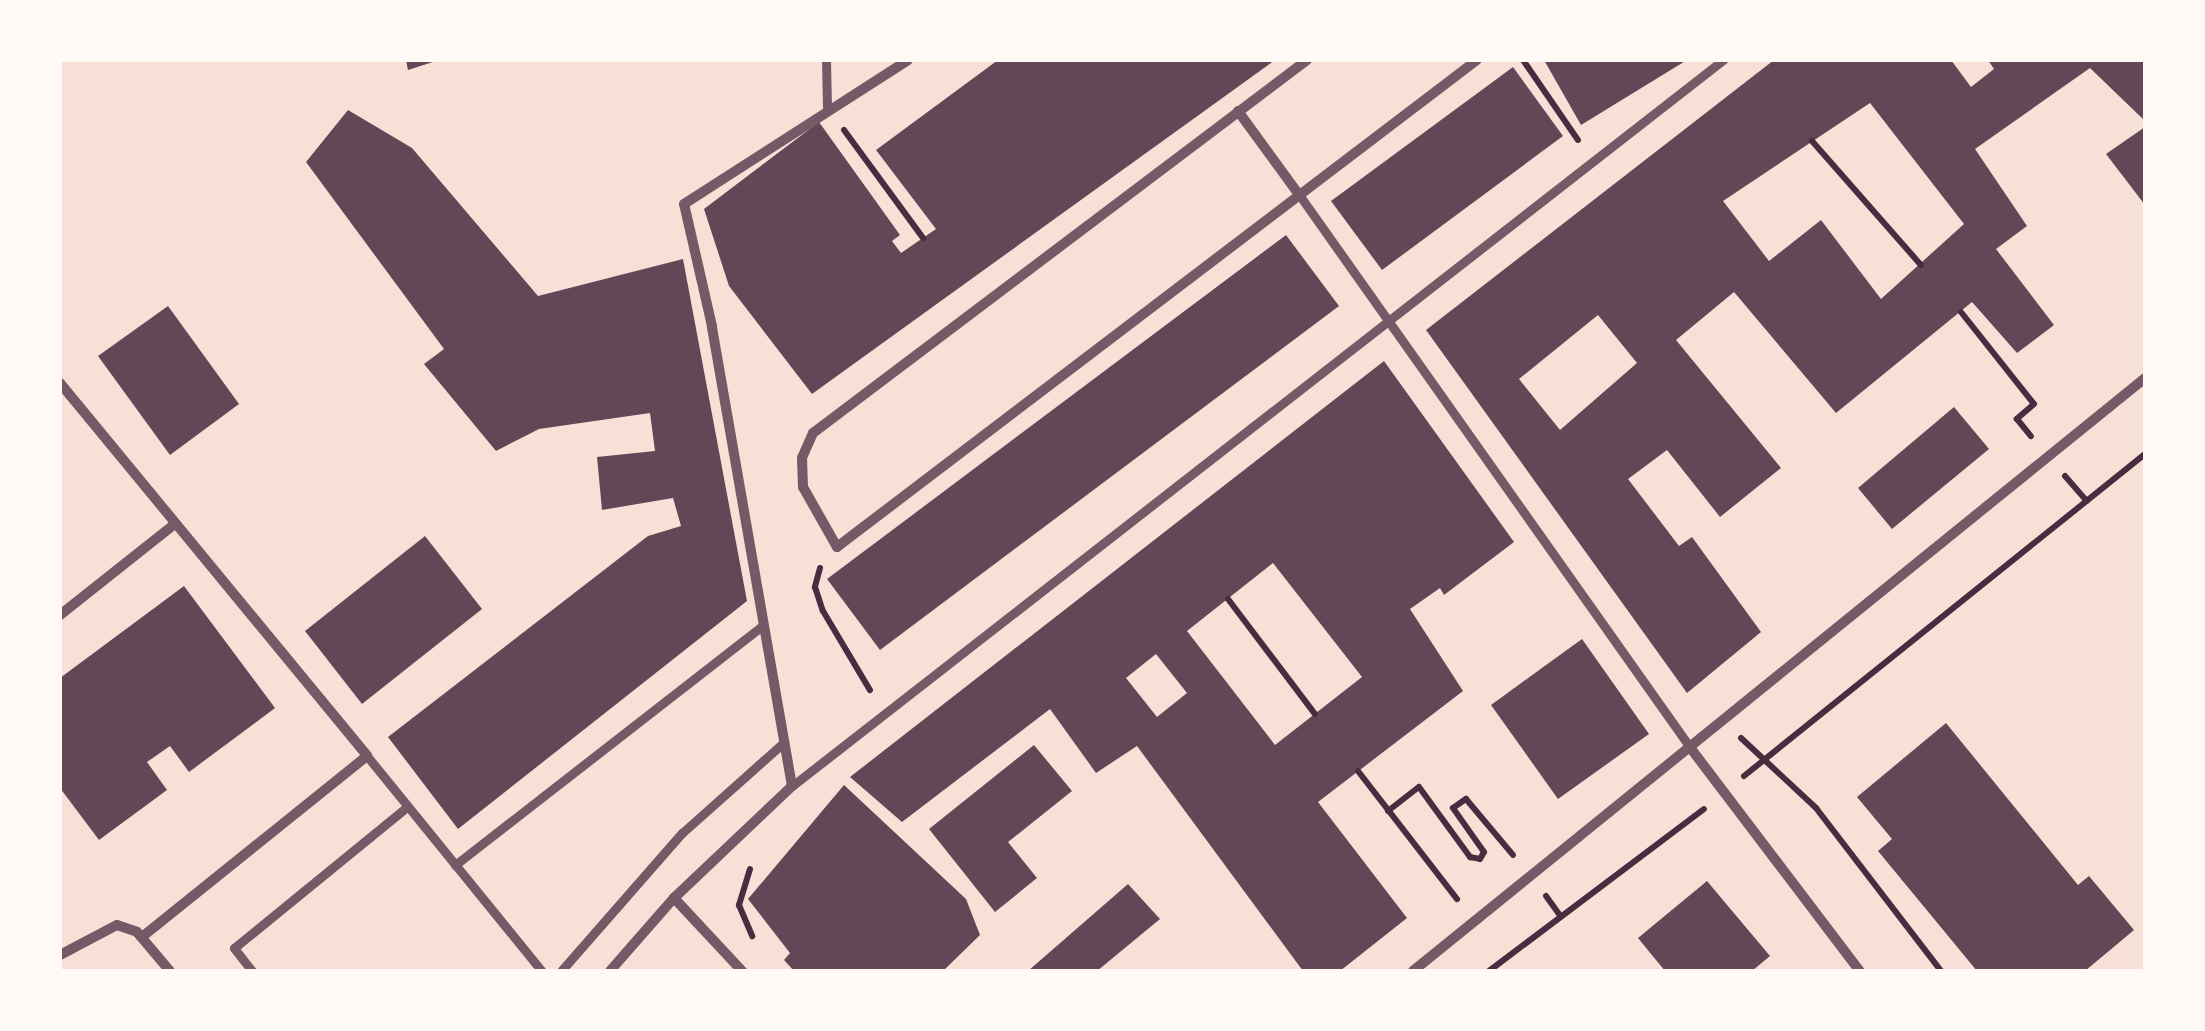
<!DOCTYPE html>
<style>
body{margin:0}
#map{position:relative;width:2205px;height:1031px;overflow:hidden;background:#f7e1d7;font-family:"Sofia Sans Condensed",sans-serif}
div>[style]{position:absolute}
.building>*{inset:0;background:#644757}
.path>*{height:6px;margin:-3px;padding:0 3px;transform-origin:3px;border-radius:3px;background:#4a2c40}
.pedestrian>*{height:9px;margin:-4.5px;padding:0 4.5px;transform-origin:4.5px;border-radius:4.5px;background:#755966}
.minor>*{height:10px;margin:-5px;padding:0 5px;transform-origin:5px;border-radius:5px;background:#755966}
span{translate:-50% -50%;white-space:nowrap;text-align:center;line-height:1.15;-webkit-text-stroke:8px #fffaf5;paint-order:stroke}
.frame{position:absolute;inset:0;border:62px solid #fffaf5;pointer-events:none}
</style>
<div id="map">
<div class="building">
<div style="clip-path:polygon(406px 60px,436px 60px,436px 61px,408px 70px)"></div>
<div style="clip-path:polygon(998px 60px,1275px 60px,812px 394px,729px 286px,704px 209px,819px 122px,900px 235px,892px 241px,901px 253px,936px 229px,876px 150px)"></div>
<div style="clip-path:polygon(1544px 60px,1687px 60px,1581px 125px)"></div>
<div style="clip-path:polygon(evenodd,1774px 60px,1951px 60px,1971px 87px,1994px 69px,1988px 60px,2145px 60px,2145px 121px,2090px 68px,1975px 149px,2027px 226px,1996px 249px,2054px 325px,2017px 353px,1972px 302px,1836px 413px,1734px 292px,1676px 340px,1781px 468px,1720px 517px,1667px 450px,1628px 479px,1679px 546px,1692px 537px,1761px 632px,1687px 693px,1426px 330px,1774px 60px,1870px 103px,1964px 224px,1881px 299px,1821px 220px,1769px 261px,1723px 201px,1870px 103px,1774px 60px,1598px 315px,1637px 363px,1560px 430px,1519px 379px,1598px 315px)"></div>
<div style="clip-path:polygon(1513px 67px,1563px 136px,1382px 270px,1331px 201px)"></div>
<div style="clip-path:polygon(348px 110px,412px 148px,538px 296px,683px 259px,747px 601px,458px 829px,388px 737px,648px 536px,681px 526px,673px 498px,602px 510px,597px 457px,655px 451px,650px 413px,539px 429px,496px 451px,424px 364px,444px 349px,306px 162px)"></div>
<div style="clip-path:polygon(2145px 127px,2145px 205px,2106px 154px)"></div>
<div style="clip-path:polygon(1286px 235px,1339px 306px,880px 650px,827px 579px)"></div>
<div style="clip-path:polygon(168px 306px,239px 404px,170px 455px,98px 356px)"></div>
<div style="clip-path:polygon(evenodd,1384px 361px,1514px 542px,1444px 595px,1440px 588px,1410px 609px,1463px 691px,1318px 802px,1407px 918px,1340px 971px,1303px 971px,1137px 746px,1096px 773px,1050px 709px,902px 822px,850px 777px,1384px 361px,1273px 563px,1362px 677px,1275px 745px,1187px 631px,1273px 563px,1384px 361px,1156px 654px,1187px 693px,1157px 717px,1126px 678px,1156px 654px)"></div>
<div style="clip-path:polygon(1954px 407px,1989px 449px,1892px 529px,1858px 488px)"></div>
<div style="clip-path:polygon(425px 536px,482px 609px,362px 704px,305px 631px)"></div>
<div style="clip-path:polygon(184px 586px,275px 708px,189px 772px,170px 746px,147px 762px,167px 790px,99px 840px,60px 788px,60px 678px)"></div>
<div style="clip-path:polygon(1582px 639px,1649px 734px,1558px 799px,1491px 705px)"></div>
<div style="clip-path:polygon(1946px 723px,2078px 885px,2089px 876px,2134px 930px,2085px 971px,1977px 971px,1878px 851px,1892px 839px,1857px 797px)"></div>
<div style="clip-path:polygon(1034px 745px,1072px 791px,1008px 842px,1037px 878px,995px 912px,929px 829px)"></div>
<div style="clip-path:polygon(844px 785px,966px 899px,980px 935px,943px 971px,794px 971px,784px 960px,790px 953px,748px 899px)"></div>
<div style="clip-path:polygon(1707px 881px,1770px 956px,1752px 971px,1665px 971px,1638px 938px)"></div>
<div style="clip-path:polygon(1128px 884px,1160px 919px,1097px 971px,1028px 971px)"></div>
</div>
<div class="path">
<div style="left:1523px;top:60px;width:97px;rotate:55.5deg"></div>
<div style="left:844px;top:130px;width:134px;rotate:53.8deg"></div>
<div style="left:1812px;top:141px;width:165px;rotate:48.7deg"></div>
<div style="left:1961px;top:312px;width:117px;rotate:51.6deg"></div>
<div style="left:2034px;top:404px;width:23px;rotate:139deg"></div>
<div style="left:2017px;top:419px;width:22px;rotate:51deg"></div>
<div style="left:2065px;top:476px;width:33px;rotate:49deg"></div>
<div style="left:820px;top:568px;width:20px;rotate:105deg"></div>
<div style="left:815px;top:587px;width:25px;rotate:72deg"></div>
<div style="left:823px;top:611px;width:92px;rotate:59.3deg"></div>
<div style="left:1228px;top:599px;width:144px;rotate:52.9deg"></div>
<div style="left:1741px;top:738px;width:103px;rotate:43deg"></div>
<div style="left:1816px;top:808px;width:205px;rotate:52.5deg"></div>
<div style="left:1358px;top:771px;width:162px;rotate:52.3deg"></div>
<div style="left:1744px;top:776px;width:514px;rotate:-38.76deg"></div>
<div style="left:1388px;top:811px;width:39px;rotate:-38deg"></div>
<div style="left:1419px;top:787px;width:87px;rotate:53.9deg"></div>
<div style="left:1470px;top:857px;width:10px;rotate:11deg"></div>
<div style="left:1480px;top:859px;width:8px;rotate:-60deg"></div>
<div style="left:1484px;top:852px;width:54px;rotate:-125.2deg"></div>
<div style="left:1453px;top:808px;width:16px;rotate:-35deg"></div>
<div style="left:1466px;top:799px;width:73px;rotate:50deg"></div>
<div style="left:750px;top:869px;width:38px;rotate:107deg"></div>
<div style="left:739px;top:905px;width:34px;rotate:67deg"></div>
<div style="left:1546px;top:896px;width:24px;rotate:54deg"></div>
<div style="left:1489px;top:971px;width:269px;rotate:-37deg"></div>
</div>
<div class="pedestrian">
<div style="left:826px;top:60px;width:47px;rotate:88.8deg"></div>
<div style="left:1300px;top:196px;width:679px;rotate:54.72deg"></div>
<div style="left:367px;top:756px;width:277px;rotate:50.9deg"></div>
<div style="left:792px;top:786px;width:1181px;rotate:-37.95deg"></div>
<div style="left:455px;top:865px;width:389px;rotate:-37.9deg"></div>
<div style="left:252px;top:971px;width:29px;rotate:-128deg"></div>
<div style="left:234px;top:948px;width:223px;rotate:-39.2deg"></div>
<div style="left:561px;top:971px;width:184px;rotate:-48.8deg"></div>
<div style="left:682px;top:833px;width:137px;rotate:-41.7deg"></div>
</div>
<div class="minor">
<div style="left:1307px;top:60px;width:619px;rotate:142.94deg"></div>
<div style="left:813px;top:433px;width:27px;rotate:114deg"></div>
<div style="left:802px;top:458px;width:29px;rotate:88deg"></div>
<div style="left:803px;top:487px;width:69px;rotate:60.5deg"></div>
<div style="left:837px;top:547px;width:804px;rotate:-37.27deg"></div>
<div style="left:1238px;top:111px;width:105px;rotate:53.9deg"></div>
<div style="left:60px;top:383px;width:483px;rotate:50.5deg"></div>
<div style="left:367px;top:756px;width:289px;rotate:141.2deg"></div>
<div style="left:60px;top:615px;width:147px;rotate:-38.4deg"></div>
<div style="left:1692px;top:750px;width:278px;rotate:52.8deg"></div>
<div style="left:674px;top:898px;width:100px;rotate:47deg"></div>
<div style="left:60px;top:955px;width:64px;rotate:-27.8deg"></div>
<div style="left:117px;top:925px;width:21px;rotate:19deg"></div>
<div style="left:137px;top:932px;width:51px;rotate:49.8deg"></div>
<div style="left:610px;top:971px;width:97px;rotate:-48.8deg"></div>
<div style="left:674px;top:898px;width:163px;rotate:-43.5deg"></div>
<div style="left:792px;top:786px;width:467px;rotate:-99.9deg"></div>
<div style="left:712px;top:326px;width:125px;rotate:-102.9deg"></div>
<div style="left:684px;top:204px;width:266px;rotate:-32.7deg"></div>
<div style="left:1413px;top:971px;width:942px;rotate:-39.01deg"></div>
</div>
<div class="frame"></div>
</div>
